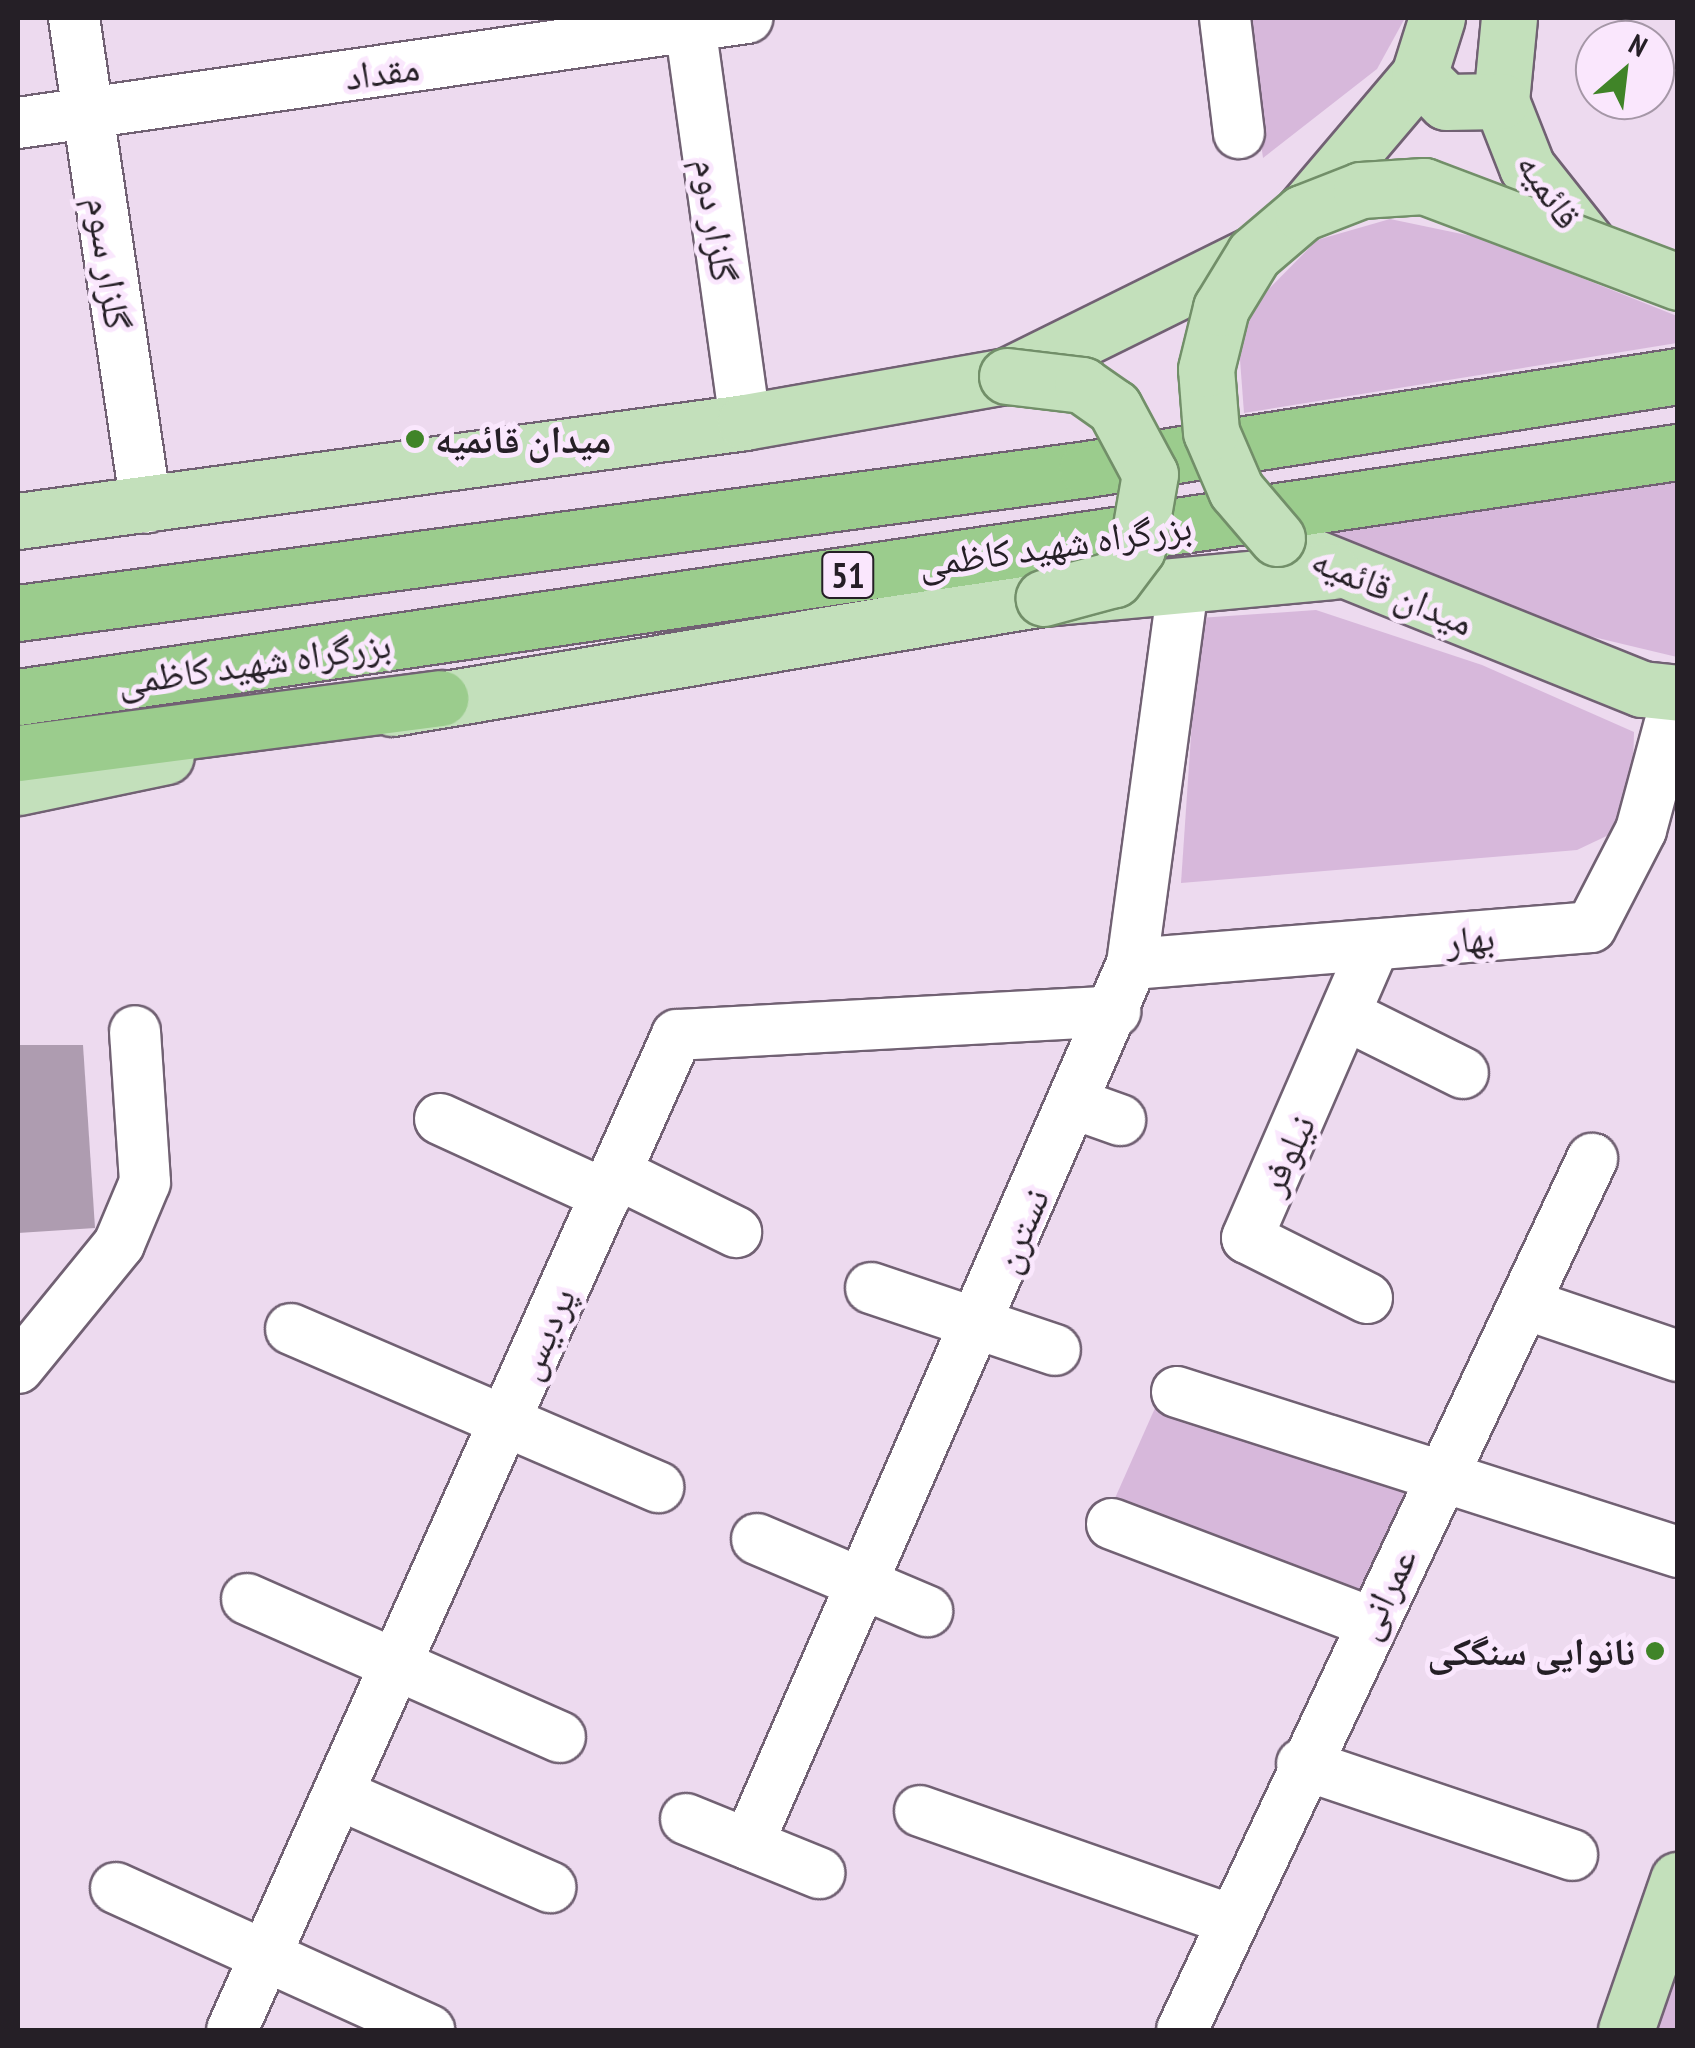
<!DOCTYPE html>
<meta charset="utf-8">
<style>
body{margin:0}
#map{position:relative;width:1695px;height:2048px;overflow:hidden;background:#eddaef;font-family:"PT Sans Narrow","Noto Naskh Arabic",sans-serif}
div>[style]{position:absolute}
.green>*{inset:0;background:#d7b8db}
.building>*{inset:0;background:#ae9cb0}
.roads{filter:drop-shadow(2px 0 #716173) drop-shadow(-2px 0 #716173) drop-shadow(0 2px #716173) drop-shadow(0 -2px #716173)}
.minor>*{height:50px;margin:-25px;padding:0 25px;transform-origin:25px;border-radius:25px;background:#fff}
.major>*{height:55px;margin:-27.5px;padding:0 27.5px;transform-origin:27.5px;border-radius:27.5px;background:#c3e0bb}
.highway>*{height:55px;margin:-27.5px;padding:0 27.5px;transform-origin:27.5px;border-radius:27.5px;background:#9bcc8d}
.bridges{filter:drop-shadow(2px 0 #728f69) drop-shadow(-2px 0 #728f69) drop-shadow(0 2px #728f69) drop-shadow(0 -2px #728f69)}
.major-bridge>*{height:55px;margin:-27.5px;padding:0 27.5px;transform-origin:27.5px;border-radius:27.5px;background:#c3e0bb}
.dots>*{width:28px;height:28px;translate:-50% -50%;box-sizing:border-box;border:5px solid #fae7fd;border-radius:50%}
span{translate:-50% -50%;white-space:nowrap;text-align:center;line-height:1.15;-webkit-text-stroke:10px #fae7fd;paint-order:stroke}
.shield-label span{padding:2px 8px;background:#fae7fd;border:2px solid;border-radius:8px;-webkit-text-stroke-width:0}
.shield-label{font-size:35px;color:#251f26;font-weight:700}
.street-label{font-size:38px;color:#251f26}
.poi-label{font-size:38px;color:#251f26;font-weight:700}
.left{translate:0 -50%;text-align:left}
.right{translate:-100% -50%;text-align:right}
.frame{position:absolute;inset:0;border:20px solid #251f26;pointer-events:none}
.north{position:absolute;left:1575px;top:20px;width:100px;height:100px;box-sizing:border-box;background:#fae7fd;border:2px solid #a597a7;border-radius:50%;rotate:28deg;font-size:28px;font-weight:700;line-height:40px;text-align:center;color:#251f26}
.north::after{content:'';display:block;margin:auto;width:35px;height:45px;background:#408428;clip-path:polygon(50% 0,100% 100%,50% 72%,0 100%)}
</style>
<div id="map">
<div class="green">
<div style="clip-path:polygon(1244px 18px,1405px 18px,1377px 69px,1263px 158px)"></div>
<div style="clip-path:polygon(1390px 219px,1481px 238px,1677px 316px,1677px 343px,1244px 413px,1239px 346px,1254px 304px,1317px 240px)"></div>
<div style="clip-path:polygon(1677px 477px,1677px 657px,1564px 630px,1307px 532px)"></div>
<div style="clip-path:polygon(1316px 610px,1482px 665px,1634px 732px,1632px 801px,1615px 832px,1577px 850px,1181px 883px,1199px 618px)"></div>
<div style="clip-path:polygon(1159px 1399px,1425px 1480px,1364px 1607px,1108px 1514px)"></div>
<div style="clip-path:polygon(1677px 1940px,1677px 2030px,1646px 2030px)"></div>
</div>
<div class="building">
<div style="clip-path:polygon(18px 1045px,83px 1045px,95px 1228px,18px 1233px)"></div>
</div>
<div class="roads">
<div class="minor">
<div style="left:74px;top:18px;width:495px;rotate:81.6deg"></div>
<div style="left:689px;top:18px;width:408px;rotate:82.1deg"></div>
<div style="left:1225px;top:18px;width:116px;rotate:83.1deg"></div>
<div style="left:18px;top:123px;width:737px;rotate:-8.2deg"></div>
<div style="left:1132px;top:964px;width:460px;rotate:-4.6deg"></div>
<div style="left:1591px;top:927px;width:109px;rotate:-62.7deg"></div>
<div style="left:1641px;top:830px;width:108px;rotate:-74.9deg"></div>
<div style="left:1350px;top:1017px;width:126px;rotate:26.4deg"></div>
<div style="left:1075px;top:1104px;width:48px;rotate:19.6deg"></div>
<div style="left:440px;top:1119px;width:183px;rotate:24.6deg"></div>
<div style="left:616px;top:1173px;width:134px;rotate:26.2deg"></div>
<div style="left:871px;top:1288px;width:194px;rotate:18.6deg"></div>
<div style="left:1367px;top:1298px;width:134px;rotate:-153.4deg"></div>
<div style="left:1247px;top:1238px;width:318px;rotate:-66.5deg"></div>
<div style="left:1528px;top:1305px;width:158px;rotate:18.8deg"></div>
<div style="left:291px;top:1329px;width:400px;rotate:23.3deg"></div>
<div style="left:18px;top:1368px;width:160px;rotate:-50.8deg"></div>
<div style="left:119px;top:1244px;width:67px;rotate:-67.2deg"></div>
<div style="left:145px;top:1182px;width:151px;rotate:-93.8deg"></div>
<div style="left:1177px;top:1392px;width:526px;rotate:17.71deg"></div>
<div style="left:1112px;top:1524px;width:276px;rotate:20.8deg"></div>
<div style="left:757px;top:1539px;width:185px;rotate:23deg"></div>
<div style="left:247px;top:1599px;width:342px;rotate:23.8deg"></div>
<div style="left:1302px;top:1764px;width:285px;rotate:18.6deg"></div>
<div style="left:338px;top:1794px;width:232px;rotate:23.7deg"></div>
<div style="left:920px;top:1811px;width:330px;rotate:19.3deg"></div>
<div style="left:686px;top:1819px;width:144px;rotate:22.1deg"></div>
<div style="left:748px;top:1844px;width:960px;rotate:-66.43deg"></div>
<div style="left:1132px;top:964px;width:382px;rotate:-82.3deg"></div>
<div style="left:116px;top:1888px;width:344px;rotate:24.4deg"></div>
<div style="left:232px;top:2030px;width:1090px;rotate:-65.9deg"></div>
<div style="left:677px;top:1035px;width:439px;rotate:-3.1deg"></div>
<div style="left:1182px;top:2030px;width:963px;rotate:-64.79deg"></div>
</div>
<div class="major">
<div style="left:1509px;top:18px;width:83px;rotate:95.5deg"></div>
<div style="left:1501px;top:101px;width:71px;rotate:68.5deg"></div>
<div style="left:1527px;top:167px;width:98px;rotate:51.6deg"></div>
<div style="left:1419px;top:75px;width:38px;rotate:45deg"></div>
<div style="left:1446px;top:102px;width:55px;rotate:-1deg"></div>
<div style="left:1302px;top:213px;width:181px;rotate:-49.7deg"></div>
<div style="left:1419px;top:75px;width:60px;rotate:-72.5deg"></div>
<div style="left:18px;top:521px;width:734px;rotate:-7.75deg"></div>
<div style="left:745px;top:422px;width:266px;rotate:-10deg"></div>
<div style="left:1007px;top:376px;width:275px;rotate:-26.3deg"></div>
<div style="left:1301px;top:552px;width:367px;rotate:21.9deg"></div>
<div style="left:1642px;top:689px;width:36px;rotate:6deg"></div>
<div style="left:392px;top:708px;width:660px;rotate:-9.59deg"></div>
<div style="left:1043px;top:598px;width:290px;rotate:-5.3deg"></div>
<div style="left:18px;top:787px;width:151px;rotate:-11.8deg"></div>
<div style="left:1626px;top:2030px;width:159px;rotate:-70.9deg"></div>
</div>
<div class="highway">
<div style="left:18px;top:613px;width:1079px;rotate:-7.67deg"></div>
<div style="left:1087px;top:469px;width:598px;rotate:-8.94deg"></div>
<div style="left:18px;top:697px;width:1678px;rotate:-8.4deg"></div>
<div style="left:18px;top:753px;width:426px;rotate:-7.4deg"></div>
</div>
</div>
<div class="bridges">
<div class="major-bridge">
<div style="left:1007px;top:376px;width:76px;rotate:6.8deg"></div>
<div style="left:1082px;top:385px;width:39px;rotate:35deg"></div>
<div style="left:1114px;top:407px;width:76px;rotate:61.8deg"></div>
<div style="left:1150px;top:474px;width:76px;rotate:99.8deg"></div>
<div style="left:1137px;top:549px;width:38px;rotate:127deg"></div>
<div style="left:1114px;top:579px;width:73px;rotate:165deg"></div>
<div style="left:1277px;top:538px;width:63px;rotate:-130.5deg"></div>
<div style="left:1236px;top:490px;width:63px;rotate:-113.3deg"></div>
<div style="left:1211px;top:432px;width:63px;rotate:-94.5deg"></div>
<div style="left:1206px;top:369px;width:63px;rotate:-76.2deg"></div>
<div style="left:1221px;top:308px;width:63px;rotate:-58.6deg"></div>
<div style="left:1254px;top:254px;width:63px;rotate:-40.5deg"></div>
<div style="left:1302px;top:213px;width:63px;rotate:-21.3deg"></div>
<div style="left:1361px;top:190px;width:63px;rotate:-3.6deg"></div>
<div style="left:1424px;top:186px;width:272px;rotate:20.7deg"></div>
</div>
</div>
<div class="dots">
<div style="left:415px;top:439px;background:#408428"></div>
<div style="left:1655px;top:1651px;background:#408428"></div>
</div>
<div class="shield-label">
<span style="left:848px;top:575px">51</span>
</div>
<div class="street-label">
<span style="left:382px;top:71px;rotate:-8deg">مقداد</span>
<span style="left:1550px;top:190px;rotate:56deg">قائمیه</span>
<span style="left:717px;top:220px;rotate:82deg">گلزار دوم</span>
<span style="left:110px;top:263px;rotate:82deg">گلزار سوم</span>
<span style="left:1055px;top:544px;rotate:-8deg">بزرگراه شهید کاظمی</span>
<span style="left:1393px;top:590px;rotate:23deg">میدان قائمیه</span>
<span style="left:254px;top:662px;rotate:-8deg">بزرگراه شهید کاظمی</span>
<span style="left:1470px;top:938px;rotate:-5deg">بهار</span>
<span style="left:1286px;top:1154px;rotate:-65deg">نیلوفر</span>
<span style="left:1020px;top:1230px;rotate:-67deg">نسترن</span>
<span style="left:544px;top:1333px;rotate:-66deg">پردیس</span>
<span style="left:1384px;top:1593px;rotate:-64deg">عمرانی</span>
</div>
<div class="poi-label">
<span class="left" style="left:435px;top:439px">میدان قائمیه</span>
<span class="right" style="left:1635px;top:1651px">نانوایی سنگکی</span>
</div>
<div class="frame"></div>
<div class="north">N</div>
</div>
